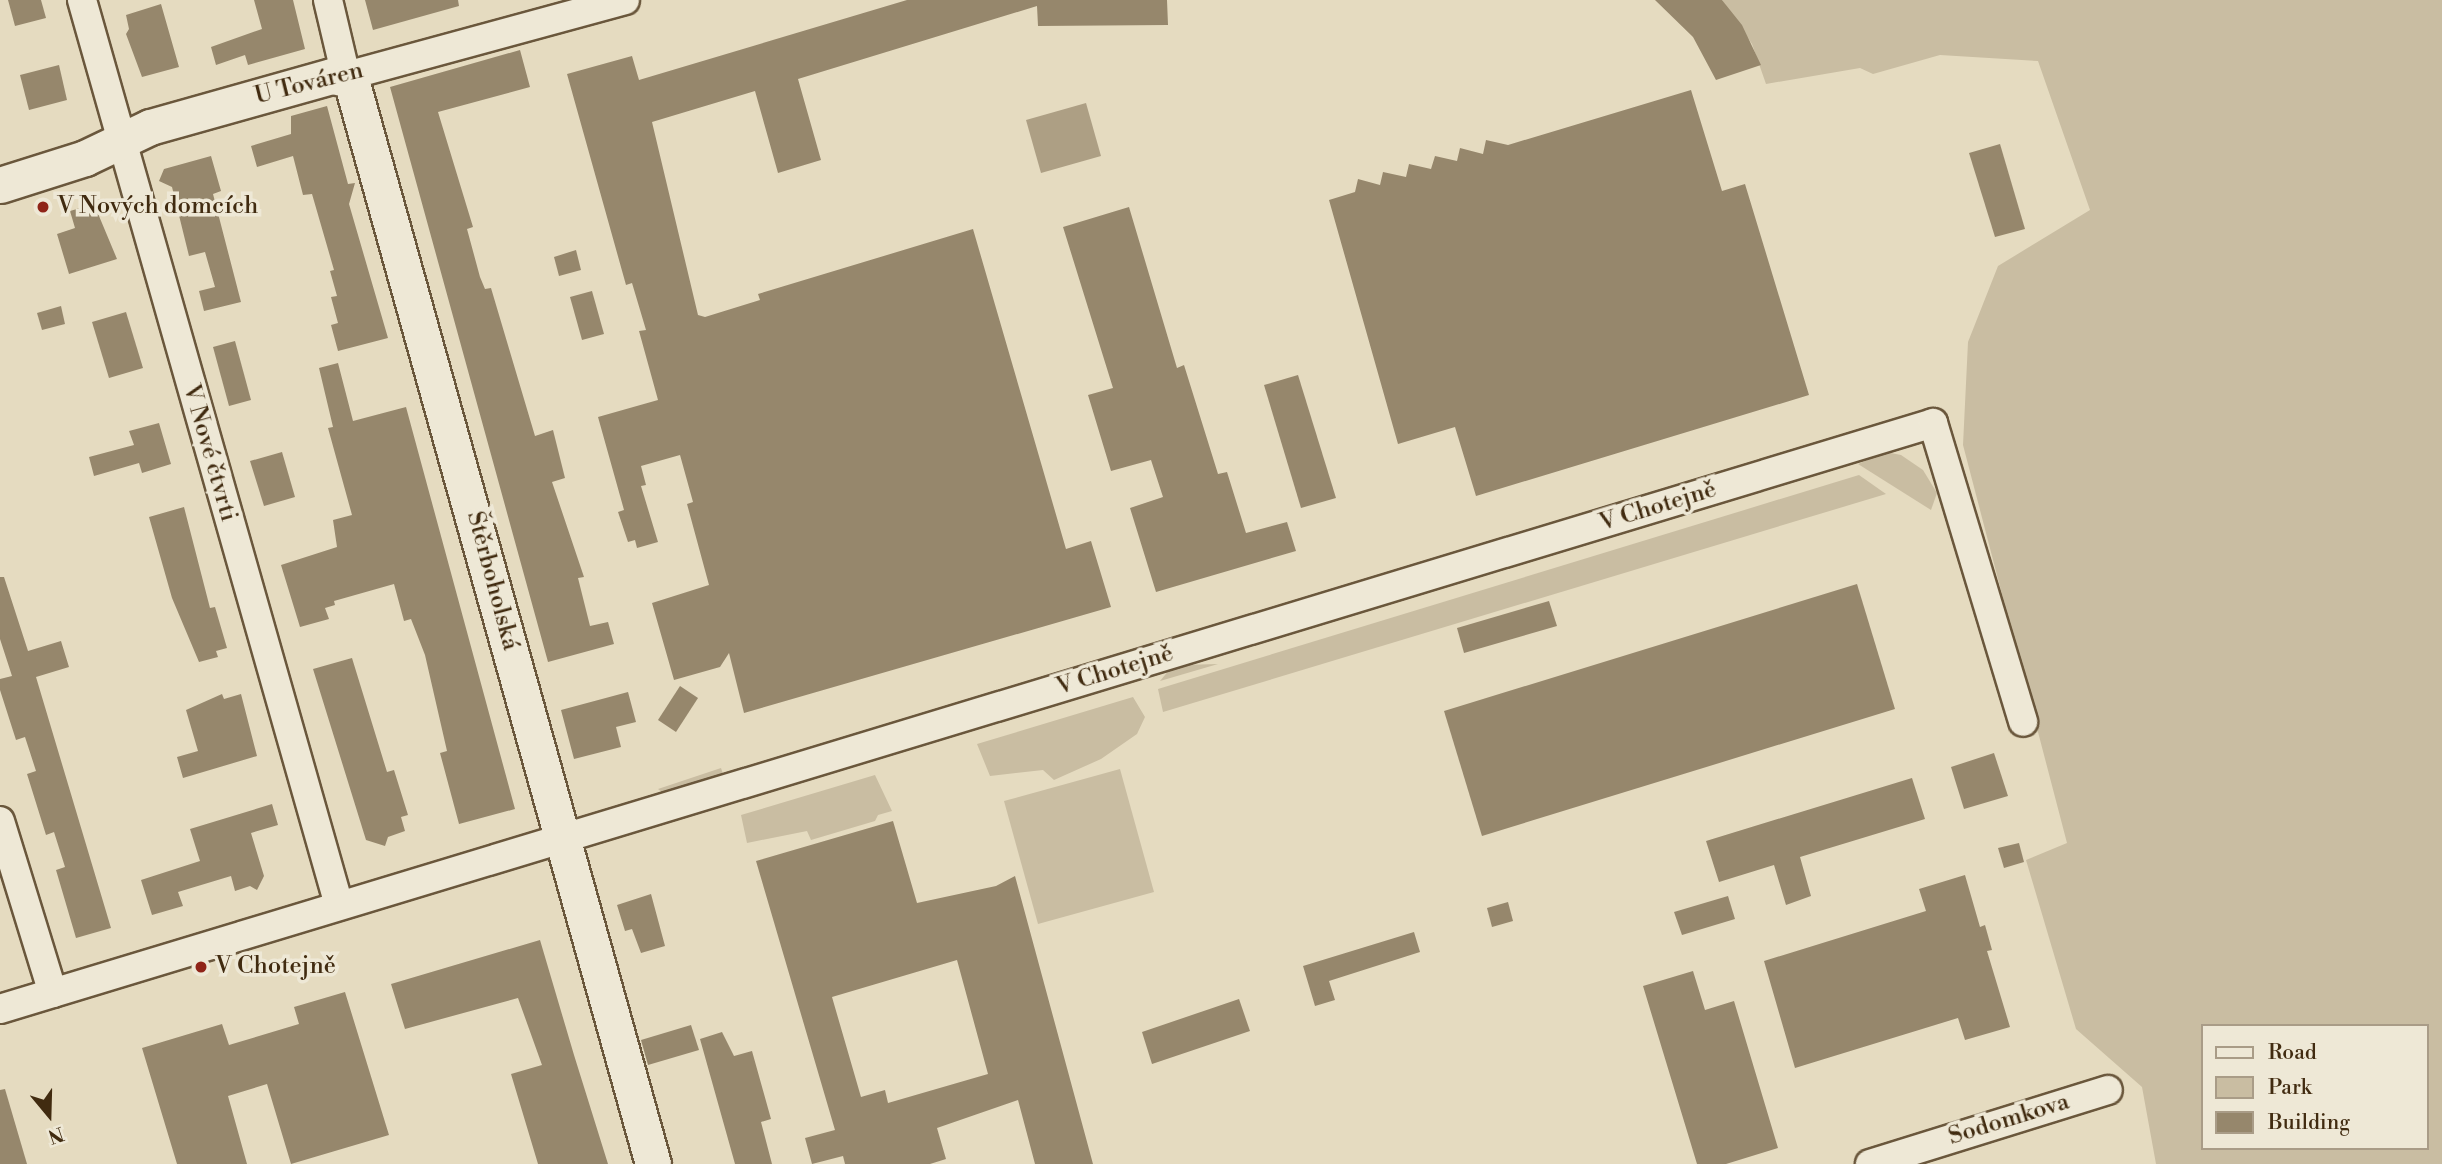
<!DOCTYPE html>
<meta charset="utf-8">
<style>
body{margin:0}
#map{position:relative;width:2442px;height:1164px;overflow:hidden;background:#e5dbc0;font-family:"Libre Bodoni",serif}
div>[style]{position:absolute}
.green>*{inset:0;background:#c9bda2}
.water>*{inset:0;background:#ad9f84}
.building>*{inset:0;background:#96876c}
.roads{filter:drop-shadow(2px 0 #6a573c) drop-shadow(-2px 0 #6a573c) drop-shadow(0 2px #6a573c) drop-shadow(0 -2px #6a573c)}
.minor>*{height:28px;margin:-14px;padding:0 14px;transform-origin:14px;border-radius:14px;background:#eee8d6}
.tertiary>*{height:35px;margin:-17.5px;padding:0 17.5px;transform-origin:17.5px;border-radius:17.5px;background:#eee8d6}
.dots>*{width:19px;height:19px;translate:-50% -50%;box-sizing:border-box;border:4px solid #eee8d6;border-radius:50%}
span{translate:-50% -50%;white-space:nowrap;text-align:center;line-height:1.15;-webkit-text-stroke:7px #eee8d6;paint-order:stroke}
.street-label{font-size:24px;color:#412b10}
.poi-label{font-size:24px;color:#412b10}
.left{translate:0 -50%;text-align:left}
.legend{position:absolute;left:2201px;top:1024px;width:228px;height:126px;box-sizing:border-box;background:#eee8d6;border:2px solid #a99c87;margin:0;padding:9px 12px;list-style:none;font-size:21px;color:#412b10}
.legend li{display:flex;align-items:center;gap:14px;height:35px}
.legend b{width:35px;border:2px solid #a99c87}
.north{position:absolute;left:14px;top:1080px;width:70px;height:70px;-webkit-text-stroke:5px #eee8d6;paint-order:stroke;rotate:161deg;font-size:19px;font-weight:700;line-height:28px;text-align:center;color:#412b10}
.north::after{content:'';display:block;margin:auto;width:24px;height:32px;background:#412b10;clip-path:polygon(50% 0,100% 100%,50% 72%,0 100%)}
</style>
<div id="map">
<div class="green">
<div style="clip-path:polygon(evenodd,1722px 0,2442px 0,2442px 1164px,2156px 1164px,2142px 1087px,2076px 1029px,2026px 860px,2067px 843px,1963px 445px,1968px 342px,1998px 266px,2090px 210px,2038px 61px,1940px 55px,1873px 74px,1860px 68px,1766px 84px,1752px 44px,1722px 0,2202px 1026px,2426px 1026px,2426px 1148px,2202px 1148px,2202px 1026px)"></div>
<div style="clip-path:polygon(1886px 452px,1901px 455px,1923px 470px,1937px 493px,1931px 510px,1858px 464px)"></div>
<div style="clip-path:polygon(1859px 475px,1886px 494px,1163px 712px,1158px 689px)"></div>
<div style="clip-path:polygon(1218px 664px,1160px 681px,1170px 669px,1183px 665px)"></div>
<div style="clip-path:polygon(1133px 697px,1145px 717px,1137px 734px,1101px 759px,1054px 780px,1043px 770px,990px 776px,977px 744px)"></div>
<div style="clip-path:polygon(721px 768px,724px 777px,666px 795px,658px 789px)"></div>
<div style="clip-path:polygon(1120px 769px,1154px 892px,1038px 924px,1004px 801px)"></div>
<div style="clip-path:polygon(875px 775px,892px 811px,878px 815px,875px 821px,811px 840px,807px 831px,747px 843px,741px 815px)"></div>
</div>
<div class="water">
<div style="clip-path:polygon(1086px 103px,1101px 156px,1041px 173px,1026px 120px)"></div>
</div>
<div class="building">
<div style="clip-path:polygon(8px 0,41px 0,46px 18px,15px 26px)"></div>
<div style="clip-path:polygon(254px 0,293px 0,305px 49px,248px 65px,245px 55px,216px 65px,211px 47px,262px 29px)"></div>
<div style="clip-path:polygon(365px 0,458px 0,459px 6px,373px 30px)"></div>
<div style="clip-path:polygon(907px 0,1167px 0,1168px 25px,1038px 26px,1037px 6px,798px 79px,821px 160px,778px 173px,755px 91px,652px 122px,698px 315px,705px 317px,760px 300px,758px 294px,973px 229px,1066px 549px,1091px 541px,1111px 607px,744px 713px,729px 653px,720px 667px,674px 680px,652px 603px,709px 585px,687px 504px,693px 502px,680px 455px,641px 466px,646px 485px,641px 486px,658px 542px,637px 548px,635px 540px,628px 542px,618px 512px,624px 510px,598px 417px,658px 400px,639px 331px,646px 330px,632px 283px,626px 285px,567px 74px,632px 56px,639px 80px)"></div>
<div style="clip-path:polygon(1655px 0,1722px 0,1742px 25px,1761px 65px,1716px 80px,1693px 37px)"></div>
<div style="clip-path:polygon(161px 4px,179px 67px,142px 77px,126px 34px,129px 29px,126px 15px)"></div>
<div style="clip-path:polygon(520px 50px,530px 87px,438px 112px,473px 227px,467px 229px,480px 277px,485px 289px,491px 288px,535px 436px,553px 430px,565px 478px,552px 482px,584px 577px,578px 578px,590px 626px,608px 622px,614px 644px,548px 662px,390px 87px)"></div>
<div style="clip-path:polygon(59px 65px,67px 100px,29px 110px,20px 75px)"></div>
<div style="clip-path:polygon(1691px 90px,1722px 191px,1745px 184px,1809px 395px,1476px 496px,1455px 427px,1398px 444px,1329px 200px,1355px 192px,1358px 179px,1380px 185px,1383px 172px,1406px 177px,1409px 164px,1431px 169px,1435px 156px,1457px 161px,1460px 148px,1483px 154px,1486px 140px,1508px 145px)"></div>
<div style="clip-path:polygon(327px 106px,348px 184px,355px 183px,349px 204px,388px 338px,338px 351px,331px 325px,338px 323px,331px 297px,337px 296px,330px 271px,334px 270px,312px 194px,303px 195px,293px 156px,257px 167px,251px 146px,291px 134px,291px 116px)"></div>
<div style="clip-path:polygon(2000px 144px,2025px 229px,1995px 237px,1969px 153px)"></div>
<div style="clip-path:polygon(211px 156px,221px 191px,213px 194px,241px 302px,204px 311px,199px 291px,215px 287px,205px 252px,189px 256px,172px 187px,159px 181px,164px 169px)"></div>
<div style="clip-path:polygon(94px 204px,117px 259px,69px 274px,57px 234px,75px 228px,70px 211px)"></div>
<div style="clip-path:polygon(1129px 207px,1177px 368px,1184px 365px,1218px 474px,1227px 472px,1246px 533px,1287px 522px,1296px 551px,1156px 592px,1130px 508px,1163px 497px,1151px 460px,1111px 471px,1088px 395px,1113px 388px,1063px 227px)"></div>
<div style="clip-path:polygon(576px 250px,581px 270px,559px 276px,554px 257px)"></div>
<div style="clip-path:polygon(592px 291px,604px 334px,582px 340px,570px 297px)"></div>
<div style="clip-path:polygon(61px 306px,65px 324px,42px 330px,37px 313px)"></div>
<div style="clip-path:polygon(126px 312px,143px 368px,109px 378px,92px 322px)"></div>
<div style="clip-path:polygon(235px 341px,251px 400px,229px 406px,213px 347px)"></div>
<div style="clip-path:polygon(338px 363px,353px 421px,406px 407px,515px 809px,459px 824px,440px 753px,447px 751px,425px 655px,411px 619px,404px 621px,394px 584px,334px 601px,335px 605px,325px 608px,329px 619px,300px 627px,281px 565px,337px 547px,333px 520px,352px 515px,328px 428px,333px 427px,319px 368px)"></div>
<div style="clip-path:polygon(1298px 375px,1336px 498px,1301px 508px,1264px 385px)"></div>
<div style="clip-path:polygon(159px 423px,171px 464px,142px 473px,139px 463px,94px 476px,89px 457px,134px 445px,129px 431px)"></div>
<div style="clip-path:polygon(282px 452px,295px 497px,264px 506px,250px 461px)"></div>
<div style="clip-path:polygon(184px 507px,210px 608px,215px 607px,227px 648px,216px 651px,218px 657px,199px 662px,172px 598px,149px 517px)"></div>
<div style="clip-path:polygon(0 577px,4px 577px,28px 651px,61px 641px,69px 667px,36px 677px,111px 928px,76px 938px,56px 870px,65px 867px,54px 832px,46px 835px,27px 774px,36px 771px,25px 737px,16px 740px,0 690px,0 679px,12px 676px,0 639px)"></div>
<div style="clip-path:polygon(1857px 584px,1895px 709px,1482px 836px,1444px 711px)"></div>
<div style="clip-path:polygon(1549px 601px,1557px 626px,1464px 653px,1457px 628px)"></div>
<div style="clip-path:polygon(352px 658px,387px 772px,394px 770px,408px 815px,401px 817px,405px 831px,388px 837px,385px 846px,366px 840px,313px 669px)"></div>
<div style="clip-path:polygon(680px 686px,698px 698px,676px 732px,658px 720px)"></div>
<div style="clip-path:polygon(628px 692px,636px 722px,616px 727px,621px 747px,574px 759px,561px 710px)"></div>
<div style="clip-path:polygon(222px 694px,224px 699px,241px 694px,257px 756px,183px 778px,177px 757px,198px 751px,186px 710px)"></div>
<div style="clip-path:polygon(1994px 753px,2008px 796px,1964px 809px,1951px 767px)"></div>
<div style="clip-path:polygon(1912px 778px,1925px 819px,1800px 857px,1811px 896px,1786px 905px,1774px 865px,1719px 882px,1706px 841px)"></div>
<div style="clip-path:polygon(272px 804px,278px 825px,251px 833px,264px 876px,257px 890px,250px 886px,235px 891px,231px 876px,178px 892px,183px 906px,152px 915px,141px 880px,200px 861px,190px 829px)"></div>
<div style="clip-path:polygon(evenodd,893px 821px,917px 903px,996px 886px,1015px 876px,1093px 1164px,1035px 1164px,1018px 1100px,937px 1128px,946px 1159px,930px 1164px,845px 1164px,843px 1156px,812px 1164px,805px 1138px,835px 1130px,756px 861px,893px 821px,957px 960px,988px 1074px,888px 1103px,885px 1090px,861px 1097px,832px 997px,957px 960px)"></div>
<div style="clip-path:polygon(2019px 843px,2024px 862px,2004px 868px,1998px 848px)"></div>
<div style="clip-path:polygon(1965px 875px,1980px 927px,1985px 925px,1992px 950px,1987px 951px,2010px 1027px,1965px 1040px,1958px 1018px,1795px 1068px,1764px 961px,1926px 911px,1919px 889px)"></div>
<div style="clip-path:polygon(651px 894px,665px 946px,641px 953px,632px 929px,625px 931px,617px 905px)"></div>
<div style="clip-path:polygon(1728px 896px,1735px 919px,1682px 935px,1674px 912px)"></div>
<div style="clip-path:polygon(1508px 902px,1513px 921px,1492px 927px,1487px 908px)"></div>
<div style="clip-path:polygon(1414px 932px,1420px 952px,1329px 981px,1335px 1000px,1315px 1006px,1303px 966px)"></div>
<div style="clip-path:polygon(540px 940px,574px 1055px,608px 1164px,538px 1164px,511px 1074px,542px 1065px,518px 998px,405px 1029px,391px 984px)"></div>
<div style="clip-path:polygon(1693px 971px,1705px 1010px,1734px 1001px,1778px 1148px,1726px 1164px,1697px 1164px,1643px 986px)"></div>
<div style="clip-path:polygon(345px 992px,389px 1135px,291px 1164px,267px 1084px,228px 1096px,247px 1164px,177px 1164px,142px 1048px,222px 1024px,229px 1045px,299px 1024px,294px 1007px)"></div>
<div style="clip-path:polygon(1239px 999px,1250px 1031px,1152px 1064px,1142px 1032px)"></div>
<div style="clip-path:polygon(691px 1025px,699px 1050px,648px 1065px,641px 1040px)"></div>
<div style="clip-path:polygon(722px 1032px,734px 1056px,752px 1051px,771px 1119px,761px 1122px,772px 1164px,735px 1164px,700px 1039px)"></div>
<div style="clip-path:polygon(5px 1089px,27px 1164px,0 1164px,0 1090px)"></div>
</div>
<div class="roads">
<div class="minor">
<div style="left:82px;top:0;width:941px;rotate:74.15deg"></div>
<div style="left:328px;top:0;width:78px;rotate:76.7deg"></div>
<div style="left:346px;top:76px;width:289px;rotate:-15.2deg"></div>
<div style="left:0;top:821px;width:180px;rotate:72.9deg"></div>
<div style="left:0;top:1009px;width:2020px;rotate:-16.86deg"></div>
<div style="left:1933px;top:423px;width:312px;rotate:73.2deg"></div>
<div style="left:1870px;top:1164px;width:249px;rotate:-17.3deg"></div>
</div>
<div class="tertiary">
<div style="left:0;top:185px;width:89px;rotate:-17.6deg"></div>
<div style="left:85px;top:158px;width:72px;rotate:-25.5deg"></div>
<div style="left:150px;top:127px;width:189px;rotate:-15.7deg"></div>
<div style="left:332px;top:76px;width:19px;rotate:12deg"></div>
<div style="left:351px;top:80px;width:1125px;rotate:74.43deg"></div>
</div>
</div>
<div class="dots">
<div style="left:43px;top:207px;background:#8f2418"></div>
<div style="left:201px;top:967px;background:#8f2418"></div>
</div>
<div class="street-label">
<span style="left:309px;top:84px;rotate:-14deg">U Továren</span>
<span style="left:209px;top:453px;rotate:74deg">V Nové čtvrti</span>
<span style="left:1658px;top:507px;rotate:-17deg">V Chotejně</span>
<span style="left:492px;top:581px;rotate:75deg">Štěrboholská</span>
<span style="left:1115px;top:671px;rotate:-17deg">V Chotejně</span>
<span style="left:2009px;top:1120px;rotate:-17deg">Sodomkova</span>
</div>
<div class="poi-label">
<span class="left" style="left:57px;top:207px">V Nových domcích</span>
<span class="left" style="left:215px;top:967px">V Chotejně</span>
</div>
<ul class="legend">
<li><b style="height:9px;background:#eee8d6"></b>Road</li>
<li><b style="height:19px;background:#c9bda2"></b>Park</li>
<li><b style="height:19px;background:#96876c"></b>Building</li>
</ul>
<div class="north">N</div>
</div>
